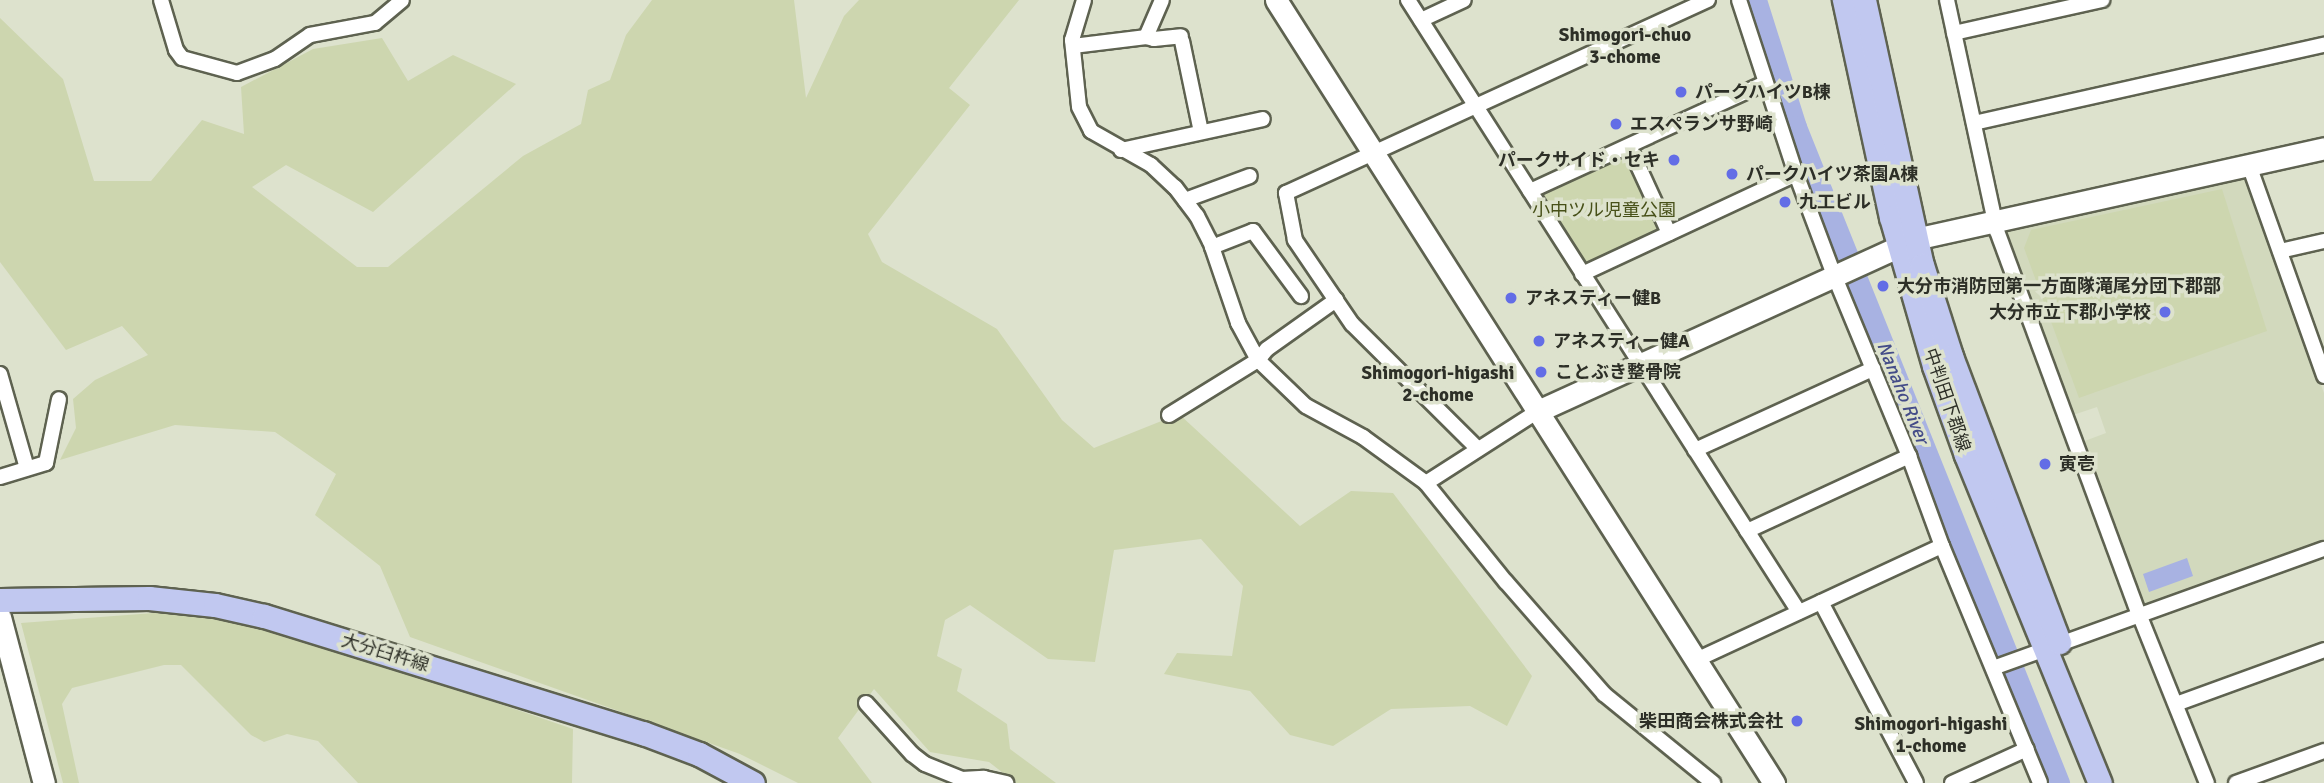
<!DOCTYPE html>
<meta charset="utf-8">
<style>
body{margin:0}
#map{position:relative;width:2324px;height:783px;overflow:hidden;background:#dde2cd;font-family:Signika,"Noto Sans JP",sans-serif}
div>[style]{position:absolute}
.built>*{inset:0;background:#d2d9bd}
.green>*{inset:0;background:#cdd6af}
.water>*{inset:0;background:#a8b2e2}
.river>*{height:23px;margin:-11.5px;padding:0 11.5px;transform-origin:11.5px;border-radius:11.5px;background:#a8b2e2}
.roads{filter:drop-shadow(2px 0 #5e6250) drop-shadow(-2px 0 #5e6250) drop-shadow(0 2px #5e6250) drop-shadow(0 -2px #5e6250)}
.street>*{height:14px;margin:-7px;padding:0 7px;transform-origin:7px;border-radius:7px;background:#fff}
.secondary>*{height:21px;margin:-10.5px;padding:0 10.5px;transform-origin:10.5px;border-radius:10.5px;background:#fff}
.primary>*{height:23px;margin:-11.5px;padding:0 11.5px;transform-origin:11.5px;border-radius:11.5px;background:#c1c8f0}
.dots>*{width:19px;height:19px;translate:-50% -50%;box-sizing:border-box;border:4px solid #dde2cd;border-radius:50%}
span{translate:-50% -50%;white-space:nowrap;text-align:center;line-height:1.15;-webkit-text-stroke:7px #dde2cd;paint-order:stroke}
.poi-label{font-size:18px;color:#2d2f27;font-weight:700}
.left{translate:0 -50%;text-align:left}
.right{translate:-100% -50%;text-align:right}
.park-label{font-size:18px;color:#475018}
.street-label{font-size:18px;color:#2d2f27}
.neighbourhood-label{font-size:19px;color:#2d2f27;font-weight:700}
.water-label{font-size:19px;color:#444c88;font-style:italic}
</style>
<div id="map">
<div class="built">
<div style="clip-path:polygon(2245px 178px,2324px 393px,2324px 541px,2146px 606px,2141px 605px,2082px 442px,2106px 433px,2097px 407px,2073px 415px,2006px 230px)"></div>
</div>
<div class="green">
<div style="clip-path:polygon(652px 0,794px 0,806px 98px,844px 16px,859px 0,1019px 0,949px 88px,970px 105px,868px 234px,882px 262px,997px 329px,1062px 420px,1094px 448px,1179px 414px,1300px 526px,1351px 491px,1393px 493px,1532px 676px,1507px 726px,1470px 706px,1391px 709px,1333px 746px,1290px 735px,1250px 691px,1164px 674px,1177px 653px,1232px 656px,1243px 586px,1201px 539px,1114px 550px,1095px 662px,1048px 659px,970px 605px,945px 620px,937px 656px,962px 669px,957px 691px,1007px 724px,1010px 749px,1056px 783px,1016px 783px,989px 762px,930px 752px,874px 689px,838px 738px,872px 783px,798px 783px,740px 754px,410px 637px,380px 566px,315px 515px,336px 474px,275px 432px,175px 425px,60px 460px,76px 428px,73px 399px,95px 380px,148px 355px,122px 326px,66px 350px,0 262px,0 18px,63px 79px,94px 181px,151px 181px,202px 120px,244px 134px,241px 87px,313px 49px,382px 38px,408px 81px,453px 55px,516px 84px,373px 212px,286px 165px,252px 187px,357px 267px,388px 267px,523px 156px,581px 124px,588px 90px,610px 80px,626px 35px)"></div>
<div style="clip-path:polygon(1624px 153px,1630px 156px,1662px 231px,1588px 265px,1582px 264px,1540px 197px,1541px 191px)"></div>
<div style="clip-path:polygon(2222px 189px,2267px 331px,2079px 398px,2024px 248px,2031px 230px)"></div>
<div style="clip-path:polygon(167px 612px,241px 618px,286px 631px,573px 729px,572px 783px,358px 783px,318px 741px,287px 734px,264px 742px,251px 735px,181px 665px,164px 665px,72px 688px,62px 704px,79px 783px,63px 783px,21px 623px)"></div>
</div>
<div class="water">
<div style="clip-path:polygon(2187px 558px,2193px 576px,2149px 592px,2143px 574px)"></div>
</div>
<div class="river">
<div style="left:1755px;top:0;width:133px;rotate:72.5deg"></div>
<div style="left:1795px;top:127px;width:707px;rotate:68.15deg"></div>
</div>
<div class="roads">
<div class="street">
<div style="left:161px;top:0;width:52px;rotate:73.3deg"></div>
<div style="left:176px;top:50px;width:10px;rotate:53deg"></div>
<div style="left:182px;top:58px;width:57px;rotate:15.3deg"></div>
<div style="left:237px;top:73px;width:40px;rotate:-20.2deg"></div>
<div style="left:275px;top:59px;width:42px;rotate:-34.4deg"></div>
<div style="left:310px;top:35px;width:66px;rotate:-10.5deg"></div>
<div style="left:375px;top:23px;width:35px;rotate:-40deg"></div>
<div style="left:1084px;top:0;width:42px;rotate:106.7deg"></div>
<div style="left:1072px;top:40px;width:67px;rotate:84deg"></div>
<div style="left:1079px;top:107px;width:27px;rotate:63deg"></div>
<div style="left:1091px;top:131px;width:69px;rotate:29.5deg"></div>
<div style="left:1151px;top:165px;width:33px;rotate:43deg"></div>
<div style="left:1175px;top:187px;width:36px;rotate:53deg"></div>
<div style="left:1197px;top:216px;width:28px;rotate:63deg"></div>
<div style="left:1210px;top:241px;width:87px;rotate:71.1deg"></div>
<div style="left:1238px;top:323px;width:42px;rotate:61.6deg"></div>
<div style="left:1258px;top:360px;width:66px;rotate:43.8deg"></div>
<div style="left:1306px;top:406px;width:65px;rotate:28.5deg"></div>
<div style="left:1363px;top:437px;width:78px;rotate:36.1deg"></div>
<div style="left:1426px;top:483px;width:127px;rotate:51.1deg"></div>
<div style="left:1506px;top:582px;width:149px;rotate:48.8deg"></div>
<div style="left:1604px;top:694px;width:141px;rotate:39.2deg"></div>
<div style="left:1408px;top:0;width:726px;rotate:57.43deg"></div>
<div style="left:1739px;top:0;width:183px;rotate:71.9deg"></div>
<div style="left:1796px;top:174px;width:108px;rotate:69.4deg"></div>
<div style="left:1834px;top:275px;width:196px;rotate:67.5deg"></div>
<div style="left:1909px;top:456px;width:96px;rotate:69.9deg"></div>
<div style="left:1942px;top:546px;width:256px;rotate:67.5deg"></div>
<div style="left:1947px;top:0;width:236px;rotate:77.8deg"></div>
<div style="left:1997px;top:231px;width:408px;rotate:69.7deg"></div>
<div style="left:2139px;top:614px;width:182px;rotate:68.1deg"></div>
<div style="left:1421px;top:20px;width:47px;rotate:-24.9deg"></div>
<div style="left:1954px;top:33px;width:152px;rotate:-12.6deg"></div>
<div style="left:1146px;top:37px;width:8px;rotate:14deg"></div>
<div style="left:1154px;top:39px;width:27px;rotate:-6deg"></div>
<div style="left:1182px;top:41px;width:93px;rotate:78.2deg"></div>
<div style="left:1073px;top:46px;width:74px;rotate:-7deg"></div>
<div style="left:1146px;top:37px;width:40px;rotate:-66.6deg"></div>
<div style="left:1974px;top:123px;width:359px;rotate:-12.6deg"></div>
<div style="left:1629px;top:146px;width:96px;rotate:65.3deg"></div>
<div style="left:1121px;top:150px;width:145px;rotate:-12.3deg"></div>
<div style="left:2249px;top:165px;width:224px;rotate:70.4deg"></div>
<div style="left:1530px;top:191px;width:259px;rotate:-24.7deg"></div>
<div style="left:1185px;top:200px;width:69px;rotate:-20.3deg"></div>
<div style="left:1212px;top:247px;width:44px;rotate:-21.3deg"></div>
<div style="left:1253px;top:231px;width:81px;rotate:53.6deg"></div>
<div style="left:2280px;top:251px;width:45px;rotate:-12.8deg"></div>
<div style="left:1582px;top:274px;width:236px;rotate:-25deg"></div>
<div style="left:0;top:374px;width:98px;rotate:74deg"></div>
<div style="left:1169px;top:415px;width:105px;rotate:-31.7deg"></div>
<div style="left:1258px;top:360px;width:14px;rotate:-51deg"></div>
<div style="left:1267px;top:349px;width:85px;rotate:-35.4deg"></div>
<div style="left:1478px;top:449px;width:177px;rotate:-135.2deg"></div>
<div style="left:1352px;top:324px;width:102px;rotate:-124.2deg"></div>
<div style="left:1295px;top:240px;width:48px;rotate:-100.8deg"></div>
<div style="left:1286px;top:193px;width:464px;rotate:-24.6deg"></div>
<div style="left:1695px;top:450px;width:196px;rotate:-24.5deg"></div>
<div style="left:0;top:477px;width:48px;rotate:-16.9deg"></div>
<div style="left:46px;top:463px;width:65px;rotate:-78.5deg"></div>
<div style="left:1426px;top:483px;width:133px;rotate:-32.7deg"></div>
<div style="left:1747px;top:531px;width:179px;rotate:-24.8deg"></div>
<div style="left:1821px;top:602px;width:204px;rotate:62.3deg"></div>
<div style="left:1696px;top:660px;width:271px;rotate:-24.9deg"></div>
<div style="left:1993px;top:668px;width:352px;rotate:-19.8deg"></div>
<div style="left:866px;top:703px;width:69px;rotate:48deg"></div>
<div style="left:912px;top:754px;width:16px;rotate:38deg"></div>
<div style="left:925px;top:764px;width:40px;rotate:22deg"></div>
<div style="left:962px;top:779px;width:22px;rotate:-3deg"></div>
<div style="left:984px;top:778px;width:23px;rotate:13deg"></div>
<div style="left:2176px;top:704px;width:158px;rotate:-20deg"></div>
<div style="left:1952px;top:783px;width:82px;rotate:-24.4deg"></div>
<div style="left:2236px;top:783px;width:94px;rotate:-20deg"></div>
</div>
<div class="secondary">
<div style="left:1276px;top:0;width:928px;rotate:57.54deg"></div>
<div style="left:1538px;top:411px;width:414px;rotate:-24.5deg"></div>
<div style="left:1915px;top:239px;width:419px;rotate:-12.5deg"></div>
<div style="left:0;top:617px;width:172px;rotate:75.2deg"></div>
</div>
<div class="primary">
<div style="left:1844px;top:0;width:222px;rotate:77.8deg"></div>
<div style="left:1891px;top:217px;width:155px;rotate:73.9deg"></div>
<div style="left:1934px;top:366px;width:95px;rotate:70.2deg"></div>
<div style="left:1966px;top:455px;width:354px;rotate:67.8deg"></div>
<div style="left:1864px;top:0;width:271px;rotate:77.7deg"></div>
<div style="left:1922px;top:265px;width:96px;rotate:72.3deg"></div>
<div style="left:1951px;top:356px;width:306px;rotate:69.3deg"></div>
<div style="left:0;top:600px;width:149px;rotate:-0.8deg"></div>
<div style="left:149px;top:598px;width:66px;rotate:6.1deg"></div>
<div style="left:215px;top:605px;width:50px;rotate:12.7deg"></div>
<div style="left:264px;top:616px;width:397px;rotate:17.2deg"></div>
<div style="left:643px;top:733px;width:60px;rotate:20.6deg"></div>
<div style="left:699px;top:754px;width:61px;rotate:28.2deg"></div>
</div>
</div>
<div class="dots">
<div style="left:1681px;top:92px;background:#636de6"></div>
<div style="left:1616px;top:124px;background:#636de6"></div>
<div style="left:1674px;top:160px;background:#636de6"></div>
<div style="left:1732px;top:174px;background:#636de6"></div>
<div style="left:1785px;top:202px;background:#636de6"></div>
<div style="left:1883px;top:286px;background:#636de6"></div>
<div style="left:1511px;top:298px;background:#636de6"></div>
<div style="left:2165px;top:312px;background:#636de6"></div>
<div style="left:1539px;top:341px;background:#636de6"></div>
<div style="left:1541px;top:372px;background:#636de6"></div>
<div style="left:2045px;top:464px;background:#636de6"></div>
<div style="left:1797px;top:721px;background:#636de6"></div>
</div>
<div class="poi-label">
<span class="left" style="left:1695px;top:92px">パークハイツB棟</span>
<span class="left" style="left:1630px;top:124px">エスペランサ野崎</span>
<span class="right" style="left:1660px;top:160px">パークサイド・セキ</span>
<span class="left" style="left:1746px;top:174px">パークハイツ茶園A棟</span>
<span class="left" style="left:1799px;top:202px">九工ビル</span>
<span class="left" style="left:1897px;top:286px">大分市消防団第一方面隊滝尾分団下郡部</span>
<span class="left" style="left:1525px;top:298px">アネスティー健B</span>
<span class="right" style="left:2151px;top:312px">大分市立下郡小学校</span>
<span class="left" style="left:1553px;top:341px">アネスティー健A</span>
<span class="left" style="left:1555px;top:372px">ことぶき整骨院</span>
<span class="left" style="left:2059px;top:464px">寅壱</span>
<span class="right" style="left:1783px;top:721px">柴田商会株式会社</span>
</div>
<div class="park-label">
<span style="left:1604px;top:210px">小中ツル児童公園</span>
</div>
<div class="street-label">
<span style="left:1947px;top:400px;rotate:71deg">中判田下郡線</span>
<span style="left:385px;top:653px;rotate:17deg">大分臼杵線</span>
</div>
<div class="neighbourhood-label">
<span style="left:1625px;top:47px">Shimogori-chuo<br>3-chome</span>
<span style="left:1438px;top:385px">Shimogori-higashi<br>2-chome</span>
<span style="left:1931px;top:736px">Shimogori-higashi<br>1-chome</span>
</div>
<div class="water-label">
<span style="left:1902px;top:393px;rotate:68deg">Nanaho River</span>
</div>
</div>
